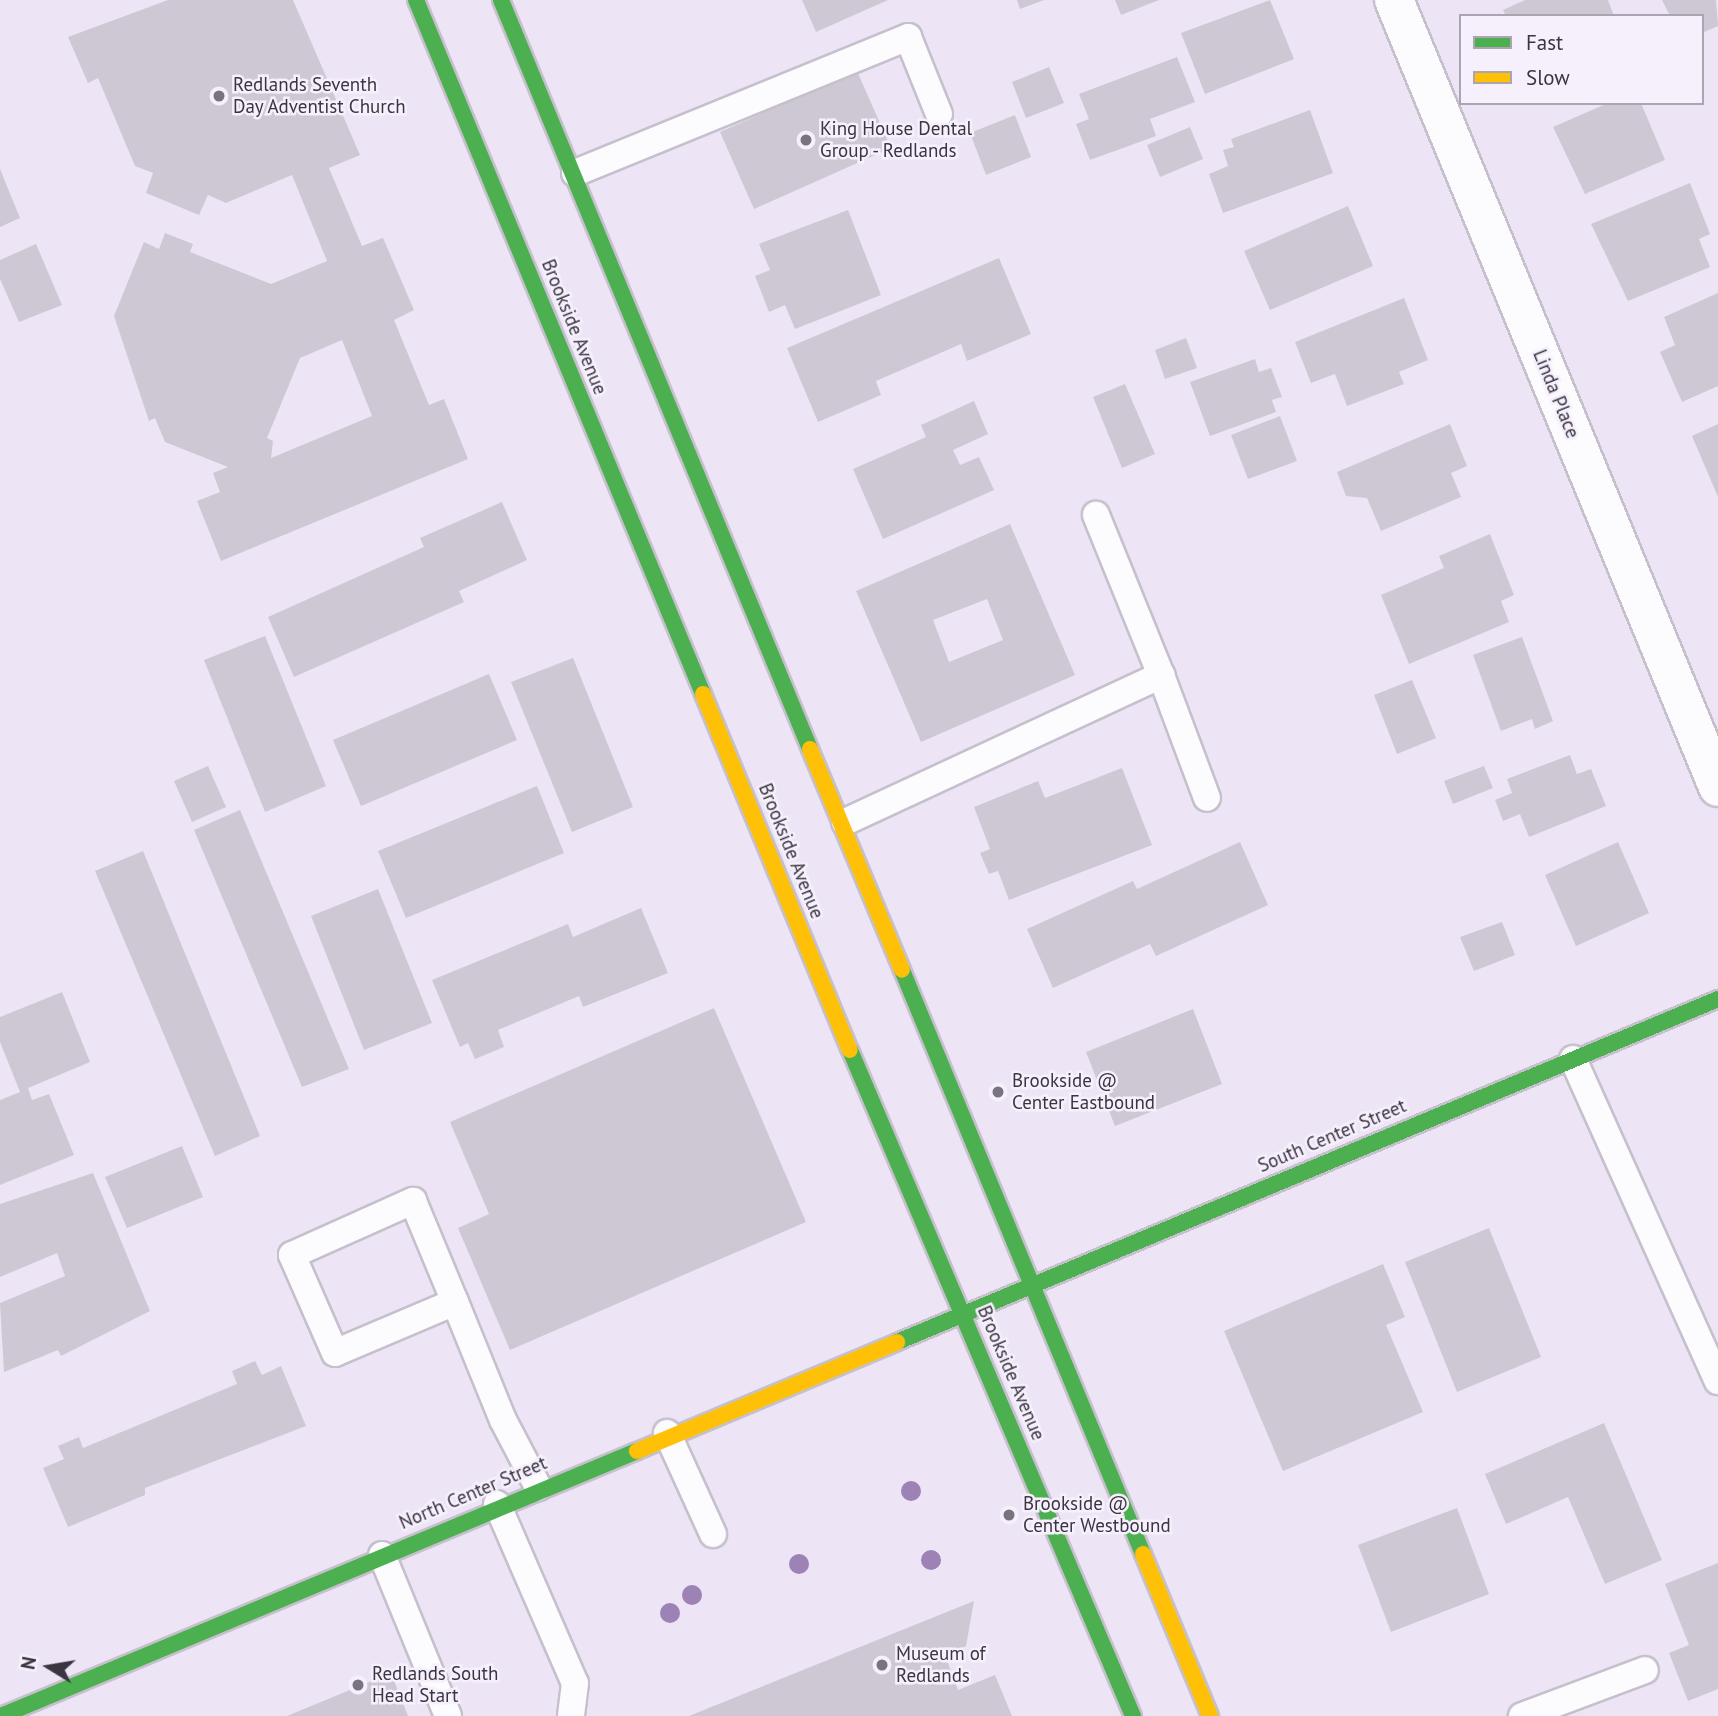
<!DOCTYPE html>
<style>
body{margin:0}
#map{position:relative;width:1718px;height:1716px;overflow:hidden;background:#ede5f6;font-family:"PT Sans",sans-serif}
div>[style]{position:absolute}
.building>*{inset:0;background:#cec8d4}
.roads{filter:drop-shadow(2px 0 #c6c0cd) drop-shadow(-2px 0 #c6c0cd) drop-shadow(0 2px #c6c0cd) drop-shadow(0 -2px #c6c0cd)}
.lane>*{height:26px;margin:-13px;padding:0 13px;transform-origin:13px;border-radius:13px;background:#fcfbfe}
.street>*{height:38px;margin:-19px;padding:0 19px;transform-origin:19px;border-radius:19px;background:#fcfbfe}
.fast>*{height:16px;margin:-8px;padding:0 8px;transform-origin:8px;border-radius:8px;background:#4caf50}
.slow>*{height:16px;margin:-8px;padding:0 8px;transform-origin:8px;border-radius:8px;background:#ffc107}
.trees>*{width:20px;height:20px;margin:-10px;border-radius:50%;background:#9d82b6}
.dots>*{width:19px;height:19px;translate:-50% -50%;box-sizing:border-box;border:4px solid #f5f0fc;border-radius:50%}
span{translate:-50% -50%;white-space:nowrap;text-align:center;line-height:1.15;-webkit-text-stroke:5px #f5f0fc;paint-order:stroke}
.poi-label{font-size:19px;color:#3a3540}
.left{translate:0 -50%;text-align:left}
.street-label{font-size:19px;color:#3a3540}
.legend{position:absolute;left:1459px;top:14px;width:245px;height:91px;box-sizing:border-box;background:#f5f0fc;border:2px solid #aaa5b1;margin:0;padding:9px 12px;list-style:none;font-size:21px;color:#3a3540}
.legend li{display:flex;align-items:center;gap:14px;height:35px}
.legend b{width:35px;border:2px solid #aaa5b1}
.north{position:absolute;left:14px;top:1632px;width:70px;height:70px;-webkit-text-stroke:5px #f5f0fc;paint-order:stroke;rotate:281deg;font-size:19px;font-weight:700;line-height:28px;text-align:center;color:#3a3540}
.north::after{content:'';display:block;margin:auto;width:24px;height:32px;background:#3a3540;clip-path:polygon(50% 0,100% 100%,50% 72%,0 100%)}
</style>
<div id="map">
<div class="building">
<div style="clip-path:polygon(evenodd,168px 0,293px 0,360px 155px,329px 168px,362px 246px,383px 238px,414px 310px,394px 320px,429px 405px,444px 399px,468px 459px,221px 561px,197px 501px,220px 492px,213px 473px,228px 467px,165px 442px,155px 418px,149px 421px,114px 316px,144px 242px,159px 249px,165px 233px,193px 244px,190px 252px,271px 284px,327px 261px,292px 175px,226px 203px,208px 195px,199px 215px,146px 193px,153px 173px,135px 166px,98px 78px,88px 83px,68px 37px,168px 0,342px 340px,372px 416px,271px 458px,273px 441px,267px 438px,300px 358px,342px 340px)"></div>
<div style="clip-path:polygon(802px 0,888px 0,816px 32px)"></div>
<div style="clip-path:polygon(1017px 0,1044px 0,1020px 9px)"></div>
<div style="clip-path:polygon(1115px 0,1159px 0,1121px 15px)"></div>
<div style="clip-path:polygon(1270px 0,1294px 59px,1205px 94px,1181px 33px)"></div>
<div style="clip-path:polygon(1525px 0,1608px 0,1614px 16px,1506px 16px,1503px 10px)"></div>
<div style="clip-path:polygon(1662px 0,1716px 0,1718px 26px,1702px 33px,1702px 16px,1670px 16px)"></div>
<div style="clip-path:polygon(1177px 57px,1195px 102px,1150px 119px,1156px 136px,1090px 160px,1076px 124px,1089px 119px,1079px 94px)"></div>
<div style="clip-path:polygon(1049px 67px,1064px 103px,1026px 118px,1012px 82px)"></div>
<div style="clip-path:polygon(857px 71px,891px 148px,754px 209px,720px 132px)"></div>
<div style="clip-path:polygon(1608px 103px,1641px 103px,1665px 160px,1585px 194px,1553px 127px)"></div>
<div style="clip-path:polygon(1310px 110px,1333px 173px,1223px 213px,1209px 174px,1228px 166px,1223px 150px,1234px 147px,1231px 139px)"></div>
<div style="clip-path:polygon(1015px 115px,1031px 157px,986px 175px,970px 133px)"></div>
<div style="clip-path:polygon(1190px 127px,1203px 159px,1160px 177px,1147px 145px)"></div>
<div style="clip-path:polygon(0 169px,20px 218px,0 227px)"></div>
<div style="clip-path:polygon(1690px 183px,1710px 234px,1699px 239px,1710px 267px,1628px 301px,1591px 224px)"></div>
<div style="clip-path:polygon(1348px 206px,1373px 266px,1270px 310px,1244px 251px)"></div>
<div style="clip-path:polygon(848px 210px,881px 295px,795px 329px,785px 305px,769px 312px,755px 276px,770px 270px,759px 244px)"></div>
<div style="clip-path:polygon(36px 244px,62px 305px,19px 322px,0 279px,0 260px)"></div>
<div style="clip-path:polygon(999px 258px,1031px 334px,967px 361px,961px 344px,876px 381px,881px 395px,818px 422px,787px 348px)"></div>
<div style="clip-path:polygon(1718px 293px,1718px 386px,1682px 402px,1660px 352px,1675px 345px,1664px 317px)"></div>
<div style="clip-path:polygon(1404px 298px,1428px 360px,1399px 372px,1404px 384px,1347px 406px,1335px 374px,1311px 383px,1295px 342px)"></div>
<div style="clip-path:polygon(1186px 338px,1197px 368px,1165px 379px,1155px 350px)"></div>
<div style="clip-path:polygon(1255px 359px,1259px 372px,1271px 368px,1282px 397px,1272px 400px,1276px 412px,1210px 436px,1190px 382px)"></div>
<div style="clip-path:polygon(1125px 384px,1155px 454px,1122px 468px,1093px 397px)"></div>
<div style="clip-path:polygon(974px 401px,988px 434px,953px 450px,960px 465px,979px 457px,994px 490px,883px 539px,853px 469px,926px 437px,921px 425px)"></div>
<div style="clip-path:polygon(1280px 416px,1297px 461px,1248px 479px,1231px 435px)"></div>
<div style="clip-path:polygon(1450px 424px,1467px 466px,1451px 473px,1461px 497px,1381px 531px,1367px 498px,1346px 496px,1337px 472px)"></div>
<div style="clip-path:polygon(1718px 424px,1718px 497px,1692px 436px)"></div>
<div style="clip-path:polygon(502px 502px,527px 560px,459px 591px,464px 602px,294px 677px,268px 617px,424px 547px,420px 538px)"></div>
<div style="clip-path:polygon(evenodd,1010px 524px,1075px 675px,921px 742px,856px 591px,1010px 524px,987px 599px,1003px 640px,949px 662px,933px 620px,987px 599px)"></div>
<div style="clip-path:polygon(1490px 534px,1514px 595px,1501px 601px,1509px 622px,1409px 664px,1381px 595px,1444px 568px,1439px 556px)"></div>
<div style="clip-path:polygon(265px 636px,326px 786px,265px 812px,204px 660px)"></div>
<div style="clip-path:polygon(1522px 637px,1553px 721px,1535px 729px,1532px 719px,1501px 731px,1473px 655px)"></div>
<div style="clip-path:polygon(573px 658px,633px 807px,572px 832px,511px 682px)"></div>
<div style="clip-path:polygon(489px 674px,517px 740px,361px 806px,333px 740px)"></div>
<div style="clip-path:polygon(1412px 680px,1436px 738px,1397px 754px,1374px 695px)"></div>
<div style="clip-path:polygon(1570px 755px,1577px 774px,1591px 769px,1606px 806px,1529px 837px,1520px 814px,1503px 821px,1495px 800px,1512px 793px,1507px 779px)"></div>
<div style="clip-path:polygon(208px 766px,226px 807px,192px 822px,174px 781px)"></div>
<div style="clip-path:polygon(1484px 766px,1493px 788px,1453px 804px,1444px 781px)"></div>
<div style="clip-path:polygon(1122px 768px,1152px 845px,1009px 900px,998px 871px,989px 874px,980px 853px,990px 849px,974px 807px,1038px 781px,1045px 798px)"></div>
<div style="clip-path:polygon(537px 786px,564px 853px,406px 918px,378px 851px)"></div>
<div style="clip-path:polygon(240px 810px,349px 1069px,302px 1087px,194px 830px)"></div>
<div style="clip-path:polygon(1240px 842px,1268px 905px,1156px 956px,1150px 944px,1053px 988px,1027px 929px,1133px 881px,1137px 889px)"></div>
<div style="clip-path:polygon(1618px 842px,1649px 913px,1576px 946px,1545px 875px)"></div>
<div style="clip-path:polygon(143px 851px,260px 1136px,215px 1156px,95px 871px)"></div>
<div style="clip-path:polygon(378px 889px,432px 1023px,364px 1050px,311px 916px)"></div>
<div style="clip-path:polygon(641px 908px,668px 973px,583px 1007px,579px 996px,498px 1030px,504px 1047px,475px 1059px,468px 1043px,460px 1047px,432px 980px,568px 924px,573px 937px)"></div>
<div style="clip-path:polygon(1502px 922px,1515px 955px,1474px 971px,1460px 937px)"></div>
<div style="clip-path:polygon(62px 992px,90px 1062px,28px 1088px,32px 1100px,49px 1094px,74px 1155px,0 1185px,0 1100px,20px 1092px,0 1042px,0 1017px)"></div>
<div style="clip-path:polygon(714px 1008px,806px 1222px,510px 1350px,458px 1228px,489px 1214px,450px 1122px)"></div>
<div style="clip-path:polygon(1193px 1009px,1222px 1084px,1115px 1126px,1086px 1052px)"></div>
<div style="clip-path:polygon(182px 1146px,203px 1197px,127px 1228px,105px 1177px)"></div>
<div style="clip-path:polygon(93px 1173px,150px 1311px,61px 1356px,58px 1350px,4px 1372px,0 1303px,65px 1276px,57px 1253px,0 1277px,0 1204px)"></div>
<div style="clip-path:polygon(1489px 1228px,1541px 1357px,1457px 1392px,1405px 1262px)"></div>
<div style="clip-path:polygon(1383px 1264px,1405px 1317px,1386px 1325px,1423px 1412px,1283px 1471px,1224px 1331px)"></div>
<div style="clip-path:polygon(255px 1361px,262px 1375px,281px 1366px,306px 1426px,145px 1488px,145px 1495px,68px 1527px,43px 1468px,64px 1459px,58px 1446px,79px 1437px,83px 1448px,237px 1384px,232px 1371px)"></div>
<div style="clip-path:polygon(1604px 1423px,1662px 1560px,1605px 1584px,1568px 1497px,1506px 1524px,1485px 1474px)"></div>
<div style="clip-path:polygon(1457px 1508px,1489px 1594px,1391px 1632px,1358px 1545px)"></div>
<div style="clip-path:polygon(1718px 1563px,1718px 1689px,1688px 1701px,1669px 1653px,1689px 1645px,1665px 1584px)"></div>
<div style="clip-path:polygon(974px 1601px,966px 1646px,945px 1655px,958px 1690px,995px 1675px,1012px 1716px,689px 1716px)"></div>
<div style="clip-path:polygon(391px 1673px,408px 1716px,287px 1716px)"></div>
</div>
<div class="roads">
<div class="lane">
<div style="left:575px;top:173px;width:360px;rotate:-22.2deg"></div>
<div style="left:908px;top:37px;width:83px;rotate:68.1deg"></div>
<div style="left:1161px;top:675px;width:131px;rotate:69.5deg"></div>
<div style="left:845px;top:822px;width:349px;rotate:-24.9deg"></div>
<div style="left:1161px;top:675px;width:173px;rotate:-112.1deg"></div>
<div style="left:1573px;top:1059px;width:353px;rotate:65.8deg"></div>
<div style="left:455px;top:1302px;width:130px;rotate:157deg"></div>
<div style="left:335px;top:1353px;width:107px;rotate:-113.7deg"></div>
<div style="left:292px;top:1255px;width:133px;rotate:-24.1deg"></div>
<div style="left:413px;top:1201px;width:109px;rotate:67.4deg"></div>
<div style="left:455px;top:1302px;width:127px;rotate:67.9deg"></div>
<div style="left:503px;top:1420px;width:76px;rotate:62.4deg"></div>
<div style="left:667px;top:1433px;width:111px;rotate:65.5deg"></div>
<div style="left:497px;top:1504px;width:195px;rotate:66.5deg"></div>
<div style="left:575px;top:1683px;width:33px;rotate:97deg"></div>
<div style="left:382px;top:1555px;width:174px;rotate:67.7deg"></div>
<div style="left:1522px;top:1716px;width:131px;rotate:-20.5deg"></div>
</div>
<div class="street">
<div style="left:1394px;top:0;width:851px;rotate:67.62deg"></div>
</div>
<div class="fast">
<div style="left:416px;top:0;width:751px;rotate:67.53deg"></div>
<div style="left:501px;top:0;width:810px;rotate:67.58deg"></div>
<div style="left:902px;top:970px;width:632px;rotate:67.58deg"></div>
<div style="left:850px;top:1050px;width:724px;rotate:66.98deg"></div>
<div style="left:897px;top:1342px;width:890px;rotate:-22.67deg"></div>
<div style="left:1px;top:1716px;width:689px;rotate:-22.62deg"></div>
</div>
<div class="slow">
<div style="left:703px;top:694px;width:385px;rotate:67.6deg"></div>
<div style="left:810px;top:749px;width:239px;rotate:67.4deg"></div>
<div style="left:637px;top:1451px;width:282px;rotate:-22.7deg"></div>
<div style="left:1143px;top:1554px;width:175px;rotate:67.5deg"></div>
</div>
</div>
<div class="trees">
<div style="left:911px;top:1491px"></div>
<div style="left:931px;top:1560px"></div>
<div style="left:799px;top:1564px"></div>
<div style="left:692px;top:1595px"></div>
<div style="left:670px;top:1613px"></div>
</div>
<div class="dots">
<div style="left:219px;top:96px;background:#797380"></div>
<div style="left:806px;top:140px;background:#797380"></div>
<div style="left:998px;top:1092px;background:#797380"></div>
<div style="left:1009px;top:1515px;background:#797380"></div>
<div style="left:882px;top:1665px;background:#797380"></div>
<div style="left:358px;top:1685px;background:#797380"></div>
</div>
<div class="poi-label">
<span class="left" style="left:233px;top:96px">Redlands Seventh<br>Day Adventist Church</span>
<span class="left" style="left:820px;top:140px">King House Dental<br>Group - Redlands</span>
<span class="left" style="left:1012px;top:1092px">Brookside @<br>Center Eastbound</span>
<span class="left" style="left:1023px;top:1515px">Brookside @<br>Center Westbound</span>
<span class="left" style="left:896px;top:1665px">Museum of<br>Redlands</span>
<span class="left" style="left:372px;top:1685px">Redlands South<br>Head Start</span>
</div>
<div class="street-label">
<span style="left:574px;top:327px;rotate:68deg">Brookside Avenue</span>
<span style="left:1556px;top:394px;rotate:68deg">Linda Place</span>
<span style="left:791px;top:851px;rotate:68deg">Brookside Avenue</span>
<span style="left:1332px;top:1136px;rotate:-23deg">South Center Street</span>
<span style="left:1011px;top:1373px;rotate:67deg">Brookside Avenue</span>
<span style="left:473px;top:1493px;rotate:-23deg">North Center Street</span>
</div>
<ul class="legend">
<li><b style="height:9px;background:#4caf50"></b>Fast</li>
<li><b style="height:9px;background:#ffc107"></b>Slow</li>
</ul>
<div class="north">N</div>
</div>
